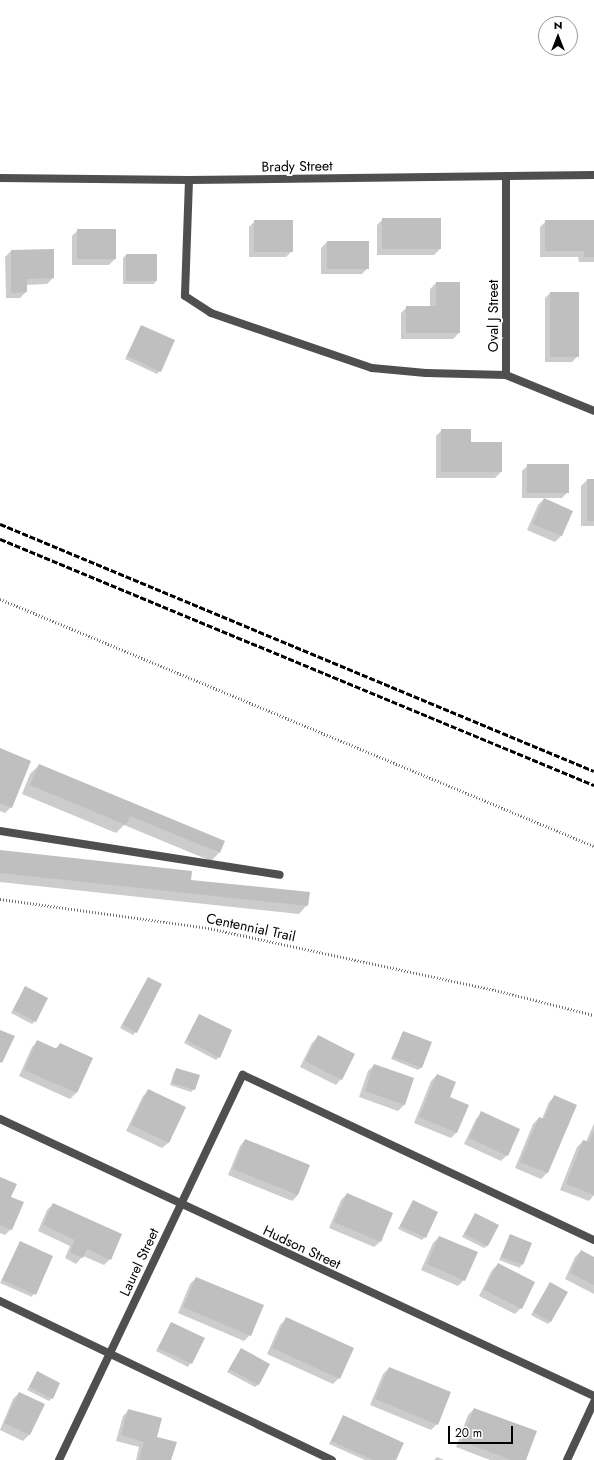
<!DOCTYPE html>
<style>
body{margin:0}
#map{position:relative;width:594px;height:1460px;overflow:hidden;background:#fff;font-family:Jost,sans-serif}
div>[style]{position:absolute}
.shadow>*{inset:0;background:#0003}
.building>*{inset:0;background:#bfbfbf}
.path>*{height:2.5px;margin-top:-1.25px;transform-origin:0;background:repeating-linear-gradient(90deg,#717171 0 1px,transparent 0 3px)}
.service>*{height:8px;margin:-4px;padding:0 4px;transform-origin:4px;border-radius:4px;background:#4f4f4f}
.minor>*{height:8px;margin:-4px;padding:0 4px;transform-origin:4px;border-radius:4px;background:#4f4f4f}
.tertiary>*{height:8px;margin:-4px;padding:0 4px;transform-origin:4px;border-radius:4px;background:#4f4f4f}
.rail>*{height:3px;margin-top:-1.5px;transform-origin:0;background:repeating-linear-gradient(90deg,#000 0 6px,transparent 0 8px)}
span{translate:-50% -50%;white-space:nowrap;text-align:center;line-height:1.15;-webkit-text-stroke:4px #fff;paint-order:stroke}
.street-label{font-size:14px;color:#000}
.north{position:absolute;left:538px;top:16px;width:40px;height:40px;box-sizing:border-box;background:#fff;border:1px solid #999;border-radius:50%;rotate:0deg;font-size:11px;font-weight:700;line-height:16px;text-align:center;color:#000}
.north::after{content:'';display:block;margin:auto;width:14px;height:18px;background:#000;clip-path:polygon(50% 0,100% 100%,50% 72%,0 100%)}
.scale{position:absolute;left:448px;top:1426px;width:65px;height:18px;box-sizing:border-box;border:2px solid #000;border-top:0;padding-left:5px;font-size:12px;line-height:14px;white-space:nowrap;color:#000;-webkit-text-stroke:3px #fff;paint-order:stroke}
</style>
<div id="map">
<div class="shadow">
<div style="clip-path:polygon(383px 219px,440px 249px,434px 255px,377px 255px,377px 225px)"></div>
<div style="clip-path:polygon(255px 221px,292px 251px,286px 257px,249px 257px,249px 227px)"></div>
<div style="clip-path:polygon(546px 221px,594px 221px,594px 262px,579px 262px,578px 257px,540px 257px,540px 227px)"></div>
<div style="clip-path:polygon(78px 230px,115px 259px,109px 265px,72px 265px,72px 236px)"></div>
<div style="clip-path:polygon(327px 242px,368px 268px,362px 274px,321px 274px,321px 248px)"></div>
<div style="clip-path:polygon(11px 251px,53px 278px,47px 284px,26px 285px,26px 292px,20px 298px,6px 298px,5px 257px)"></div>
<div style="clip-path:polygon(126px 255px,156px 281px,154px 284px,123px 284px,123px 258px)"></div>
<div style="clip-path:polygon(436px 283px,459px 333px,453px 339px,401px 339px,401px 313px,407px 307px,430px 307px,430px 289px)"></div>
<div style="clip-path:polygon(551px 292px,578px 356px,572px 362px,545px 362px,545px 298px)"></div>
<div style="clip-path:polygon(141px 326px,160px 371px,157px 374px,125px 359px)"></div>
<div style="clip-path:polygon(442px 430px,470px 443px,501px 472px,495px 478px,436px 478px,436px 436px)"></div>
<div style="clip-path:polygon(528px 465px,568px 492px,562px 498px,522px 498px,522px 471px)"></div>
<div style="clip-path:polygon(587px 480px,594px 480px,594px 526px,581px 526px,581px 486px)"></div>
<div style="clip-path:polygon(544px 499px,572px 511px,561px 536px,555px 542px,527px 530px,538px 505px)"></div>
<div style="clip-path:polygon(0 749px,11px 807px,5px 813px,0 811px)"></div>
<div style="clip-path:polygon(39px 765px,219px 853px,211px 861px,124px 825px,116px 833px,22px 794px,30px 774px)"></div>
<div style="clip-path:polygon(0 851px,307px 905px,299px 914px,0 882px)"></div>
<div style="clip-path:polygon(148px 978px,136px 1032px,133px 1035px,120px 1028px)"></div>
<div style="clip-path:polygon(25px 988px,35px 1021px,32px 1024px,11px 1013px)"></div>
<div style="clip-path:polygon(199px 1015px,219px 1057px,216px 1060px,184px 1043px)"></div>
<div style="clip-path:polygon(403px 1032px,421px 1068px,418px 1070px,391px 1059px)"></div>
<div style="clip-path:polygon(318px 1037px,341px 1079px,336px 1085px,300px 1067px,312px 1043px)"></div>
<div style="clip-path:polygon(38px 1041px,55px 1049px,60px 1044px,92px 1058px,76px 1093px,70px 1099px,19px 1076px,32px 1047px)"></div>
<div style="clip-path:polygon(374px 1065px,413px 1079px,404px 1105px,398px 1111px,359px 1097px,368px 1071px)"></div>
<div style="clip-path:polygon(177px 1069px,194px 1089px,191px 1092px,170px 1085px,174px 1072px)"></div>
<div style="clip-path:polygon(437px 1075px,449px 1097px,457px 1132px,451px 1138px,414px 1123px,431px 1081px)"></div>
<div style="clip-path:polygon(149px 1090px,185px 1108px,168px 1143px,162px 1148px,126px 1131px,143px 1096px)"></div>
<div style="clip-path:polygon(555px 1096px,576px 1105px,547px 1173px,541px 1179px,515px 1168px,533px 1124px,539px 1118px,542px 1119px,549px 1102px)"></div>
<div style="clip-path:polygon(482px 1113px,507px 1155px,501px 1161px,464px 1144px,476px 1119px)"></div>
<div style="clip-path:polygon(594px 1123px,594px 1195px,589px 1201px,560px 1190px,577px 1147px,583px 1141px,586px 1142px)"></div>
<div style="clip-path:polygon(245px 1140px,298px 1195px,292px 1201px,228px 1175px,240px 1146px)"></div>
<div style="clip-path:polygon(0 1178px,10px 1198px,11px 1229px,5px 1235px,0 1233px)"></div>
<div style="clip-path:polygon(347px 1194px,380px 1242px,374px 1247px,329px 1228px,341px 1200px)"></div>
<div style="clip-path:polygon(413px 1201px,425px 1237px,422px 1240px,398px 1229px)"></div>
<div style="clip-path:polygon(53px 1204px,110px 1259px,104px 1265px,83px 1256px,76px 1264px,65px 1258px,70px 1246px,38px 1231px,47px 1210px)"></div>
<div style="clip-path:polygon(475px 1215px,487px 1246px,484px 1248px,462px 1237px)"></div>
<div style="clip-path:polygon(510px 1235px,531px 1243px,520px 1268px,499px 1260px)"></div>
<div style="clip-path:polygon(439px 1237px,464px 1280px,458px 1286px,421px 1270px,433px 1243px)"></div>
<div style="clip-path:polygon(20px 1242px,52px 1257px,32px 1297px,0 1283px)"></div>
<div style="clip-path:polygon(581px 1251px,594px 1258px,594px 1294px,565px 1279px,575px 1257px)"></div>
<div style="clip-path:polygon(498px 1264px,521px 1308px,515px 1314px,479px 1296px,492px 1270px)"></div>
<div style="clip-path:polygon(196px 1278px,250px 1335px,244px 1341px,178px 1313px,190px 1284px)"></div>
<div style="clip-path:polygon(550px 1283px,550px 1322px,548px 1324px,531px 1315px)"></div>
<div style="clip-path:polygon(286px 1319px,339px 1378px,333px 1384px,267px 1354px,280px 1325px)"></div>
<div style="clip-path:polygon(171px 1323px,203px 1339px,188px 1367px,156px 1351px)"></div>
<div style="clip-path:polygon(241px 1349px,258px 1385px,255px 1387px,227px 1372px)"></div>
<div style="clip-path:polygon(389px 1368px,437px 1424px,431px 1430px,370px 1405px,383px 1374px)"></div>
<div style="clip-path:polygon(38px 1373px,52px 1398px,49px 1401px,27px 1390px)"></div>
<div style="clip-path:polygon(19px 1393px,44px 1405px,29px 1435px,23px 1441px,0 1430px,13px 1399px)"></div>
<div style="clip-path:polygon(474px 1409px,525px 1460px,490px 1460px,456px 1447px,468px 1415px)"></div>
<div style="clip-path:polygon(129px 1410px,156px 1438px,170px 1460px,136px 1460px,139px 1447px,116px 1441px,123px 1416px)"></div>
<div style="clip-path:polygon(344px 1416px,395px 1460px,365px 1460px,329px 1444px)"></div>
<div style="clip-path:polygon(437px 1457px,444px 1460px,434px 1460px)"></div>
</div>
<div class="building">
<div style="clip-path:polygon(382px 218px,441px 218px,441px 249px,382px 249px)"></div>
<div style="clip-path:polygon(254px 220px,293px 220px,293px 252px,254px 252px)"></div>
<div style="clip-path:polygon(545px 220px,594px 220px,594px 257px,584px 257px,584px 251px,545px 251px)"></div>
<div style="clip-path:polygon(77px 229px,116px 229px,116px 259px,77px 259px)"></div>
<div style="clip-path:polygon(327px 241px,369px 241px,369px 269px,327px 269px)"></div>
<div style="clip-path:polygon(54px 249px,54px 278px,27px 279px,27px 292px,11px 293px,11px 250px)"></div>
<div style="clip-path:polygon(126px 254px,157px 254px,157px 281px,126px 281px)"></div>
<div style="clip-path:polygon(436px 282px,460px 282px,460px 333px,406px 333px,406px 306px,436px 306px)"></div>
<div style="clip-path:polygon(550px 292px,579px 292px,579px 357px,550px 357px)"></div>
<div style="clip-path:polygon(141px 325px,175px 340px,161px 372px,127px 356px)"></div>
<div style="clip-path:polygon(441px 429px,471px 429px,471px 442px,502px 442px,502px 472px,441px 472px)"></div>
<div style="clip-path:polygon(527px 464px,569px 464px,569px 493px,527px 493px)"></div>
<div style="clip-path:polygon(587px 479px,594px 479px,594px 521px,587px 521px)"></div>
<div style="clip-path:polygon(544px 498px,573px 511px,562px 536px,533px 524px)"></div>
<div style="clip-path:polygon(0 748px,31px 761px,12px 808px,0 803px)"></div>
<div style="clip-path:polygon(39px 764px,225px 841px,220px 853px,130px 816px,126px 825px,30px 785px)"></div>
<div style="clip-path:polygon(0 850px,192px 871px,191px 880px,310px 892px,308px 906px,0 873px)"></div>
<div style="clip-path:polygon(148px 977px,162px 984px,137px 1033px,122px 1025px)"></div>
<div style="clip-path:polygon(25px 986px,48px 998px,36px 1022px,13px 1010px)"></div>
<div style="clip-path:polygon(199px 1014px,232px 1030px,220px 1058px,186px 1040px)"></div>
<div style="clip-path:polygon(0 1030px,15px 1036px,2px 1063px,0 1062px)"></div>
<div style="clip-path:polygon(403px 1031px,432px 1042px,422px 1068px,393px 1057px)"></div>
<div style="clip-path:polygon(318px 1035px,355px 1054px,342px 1080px,305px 1061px)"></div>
<div style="clip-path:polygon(37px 1040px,57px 1049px,60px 1043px,93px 1058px,77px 1093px,24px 1070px)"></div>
<div style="clip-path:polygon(374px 1064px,414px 1078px,405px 1105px,365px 1091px)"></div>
<div style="clip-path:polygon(176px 1068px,200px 1075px,195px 1090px,172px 1083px)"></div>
<div style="clip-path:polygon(437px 1074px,456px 1082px,450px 1097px,469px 1105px,457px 1133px,419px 1117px)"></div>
<div style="clip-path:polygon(148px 1089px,186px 1107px,169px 1143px,131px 1125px)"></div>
<div style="clip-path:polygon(554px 1095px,577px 1105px,548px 1173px,520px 1162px,539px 1117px,544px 1119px)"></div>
<div style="clip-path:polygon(481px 1111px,520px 1129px,508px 1156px,469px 1138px)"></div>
<div style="clip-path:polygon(594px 1130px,594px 1195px,566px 1184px,583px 1140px,589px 1142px)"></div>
<div style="clip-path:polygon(245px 1139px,310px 1165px,298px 1195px,233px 1169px)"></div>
<div style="clip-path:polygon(0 1177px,17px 1184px,11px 1197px,24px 1202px,12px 1230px,0 1225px)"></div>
<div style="clip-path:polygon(347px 1193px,393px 1213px,381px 1242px,334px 1222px)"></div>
<div style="clip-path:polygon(413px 1200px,438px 1212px,426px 1238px,400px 1226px)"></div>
<div style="clip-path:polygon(53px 1203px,122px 1234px,111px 1260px,87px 1249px,83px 1258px,70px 1252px,75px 1240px,43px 1225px)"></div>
<div style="clip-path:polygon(475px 1213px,499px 1225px,488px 1246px,464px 1234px)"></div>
<div style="clip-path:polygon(510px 1234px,532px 1243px,523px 1265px,501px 1257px)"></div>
<div style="clip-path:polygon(439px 1236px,478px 1252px,465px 1281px,427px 1264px)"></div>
<div style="clip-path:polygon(20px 1241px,53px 1256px,36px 1295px,2px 1280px)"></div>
<div style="clip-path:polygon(581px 1250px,594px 1257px,594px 1285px,570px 1273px)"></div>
<div style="clip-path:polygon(498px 1263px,535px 1282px,522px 1309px,484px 1290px)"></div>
<div style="clip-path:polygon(196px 1277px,264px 1305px,251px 1336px,183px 1307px)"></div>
<div style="clip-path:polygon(550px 1282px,568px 1292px,551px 1322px,533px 1312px)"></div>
<div style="clip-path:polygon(286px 1317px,354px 1348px,340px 1379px,272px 1348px)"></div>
<div style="clip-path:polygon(171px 1322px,205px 1338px,192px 1364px,158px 1348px)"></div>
<div style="clip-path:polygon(241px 1348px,270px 1364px,259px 1385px,229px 1369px)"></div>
<div style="clip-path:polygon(389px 1367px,451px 1392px,438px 1425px,375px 1399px)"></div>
<div style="clip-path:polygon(37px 1371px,60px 1383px,53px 1399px,29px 1387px)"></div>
<div style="clip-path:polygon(19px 1392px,45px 1404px,30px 1435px,4px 1423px)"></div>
<div style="clip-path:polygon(474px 1408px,537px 1431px,526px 1460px,511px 1460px,461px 1441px)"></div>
<div style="clip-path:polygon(128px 1409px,162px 1418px,157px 1437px,177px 1442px,171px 1460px,139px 1460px,144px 1442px,121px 1435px)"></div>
<div style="clip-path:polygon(343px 1415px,404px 1443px,396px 1460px,373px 1460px,331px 1441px)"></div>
</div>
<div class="path">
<div style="left:0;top:599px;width:643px;rotate:22.58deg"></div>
<div style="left:0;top:899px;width:210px;rotate:7.9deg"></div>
<div style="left:208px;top:928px;width:294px;rotate:12.2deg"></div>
<div style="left:495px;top:990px;width:102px;rotate:14.2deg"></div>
</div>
<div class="service">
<div style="left:189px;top:180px;width:116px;rotate:92deg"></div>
<div style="left:185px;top:296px;width:31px;rotate:33deg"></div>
<div style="left:211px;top:313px;width:170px;rotate:18.9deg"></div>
<div style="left:372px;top:368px;width:54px;rotate:5.3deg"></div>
<div style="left:0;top:831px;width:283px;rotate:8.9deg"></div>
<div style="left:243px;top:1075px;width:388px;rotate:25.2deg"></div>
<div style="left:0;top:1301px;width:368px;rotate:25.6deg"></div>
</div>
<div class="minor">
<div style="left:506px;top:176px;width:199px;rotate:90deg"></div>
<div style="left:426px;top:373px;width:80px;rotate:1.4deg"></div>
<div style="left:506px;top:375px;width:95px;rotate:22.2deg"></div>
<div style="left:0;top:1119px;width:655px;rotate:25deg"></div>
<div style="left:59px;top:1460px;width:427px;rotate:-64.5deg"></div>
<div style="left:567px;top:1460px;width:64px;rotate:-65deg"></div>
</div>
<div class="tertiary">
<div style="left:0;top:178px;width:189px;rotate:0.6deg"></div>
<div style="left:189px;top:180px;width:405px;rotate:-0.7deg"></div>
</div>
<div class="rail">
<div style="left:0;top:524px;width:643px;rotate:22.58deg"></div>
<div style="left:0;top:539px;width:643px;rotate:22.5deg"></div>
</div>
<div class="street-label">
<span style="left:297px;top:166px;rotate:-1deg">Brady Street</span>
<span style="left:493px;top:316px;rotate:-90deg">Oval J Street</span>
<span style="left:251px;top:927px;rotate:12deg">Centennial Trail</span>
<span style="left:302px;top:1247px;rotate:25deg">Hudson Street</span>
<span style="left:139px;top:1262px;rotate:-65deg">Laurel Street</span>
</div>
<div class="north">N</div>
<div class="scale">20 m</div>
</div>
